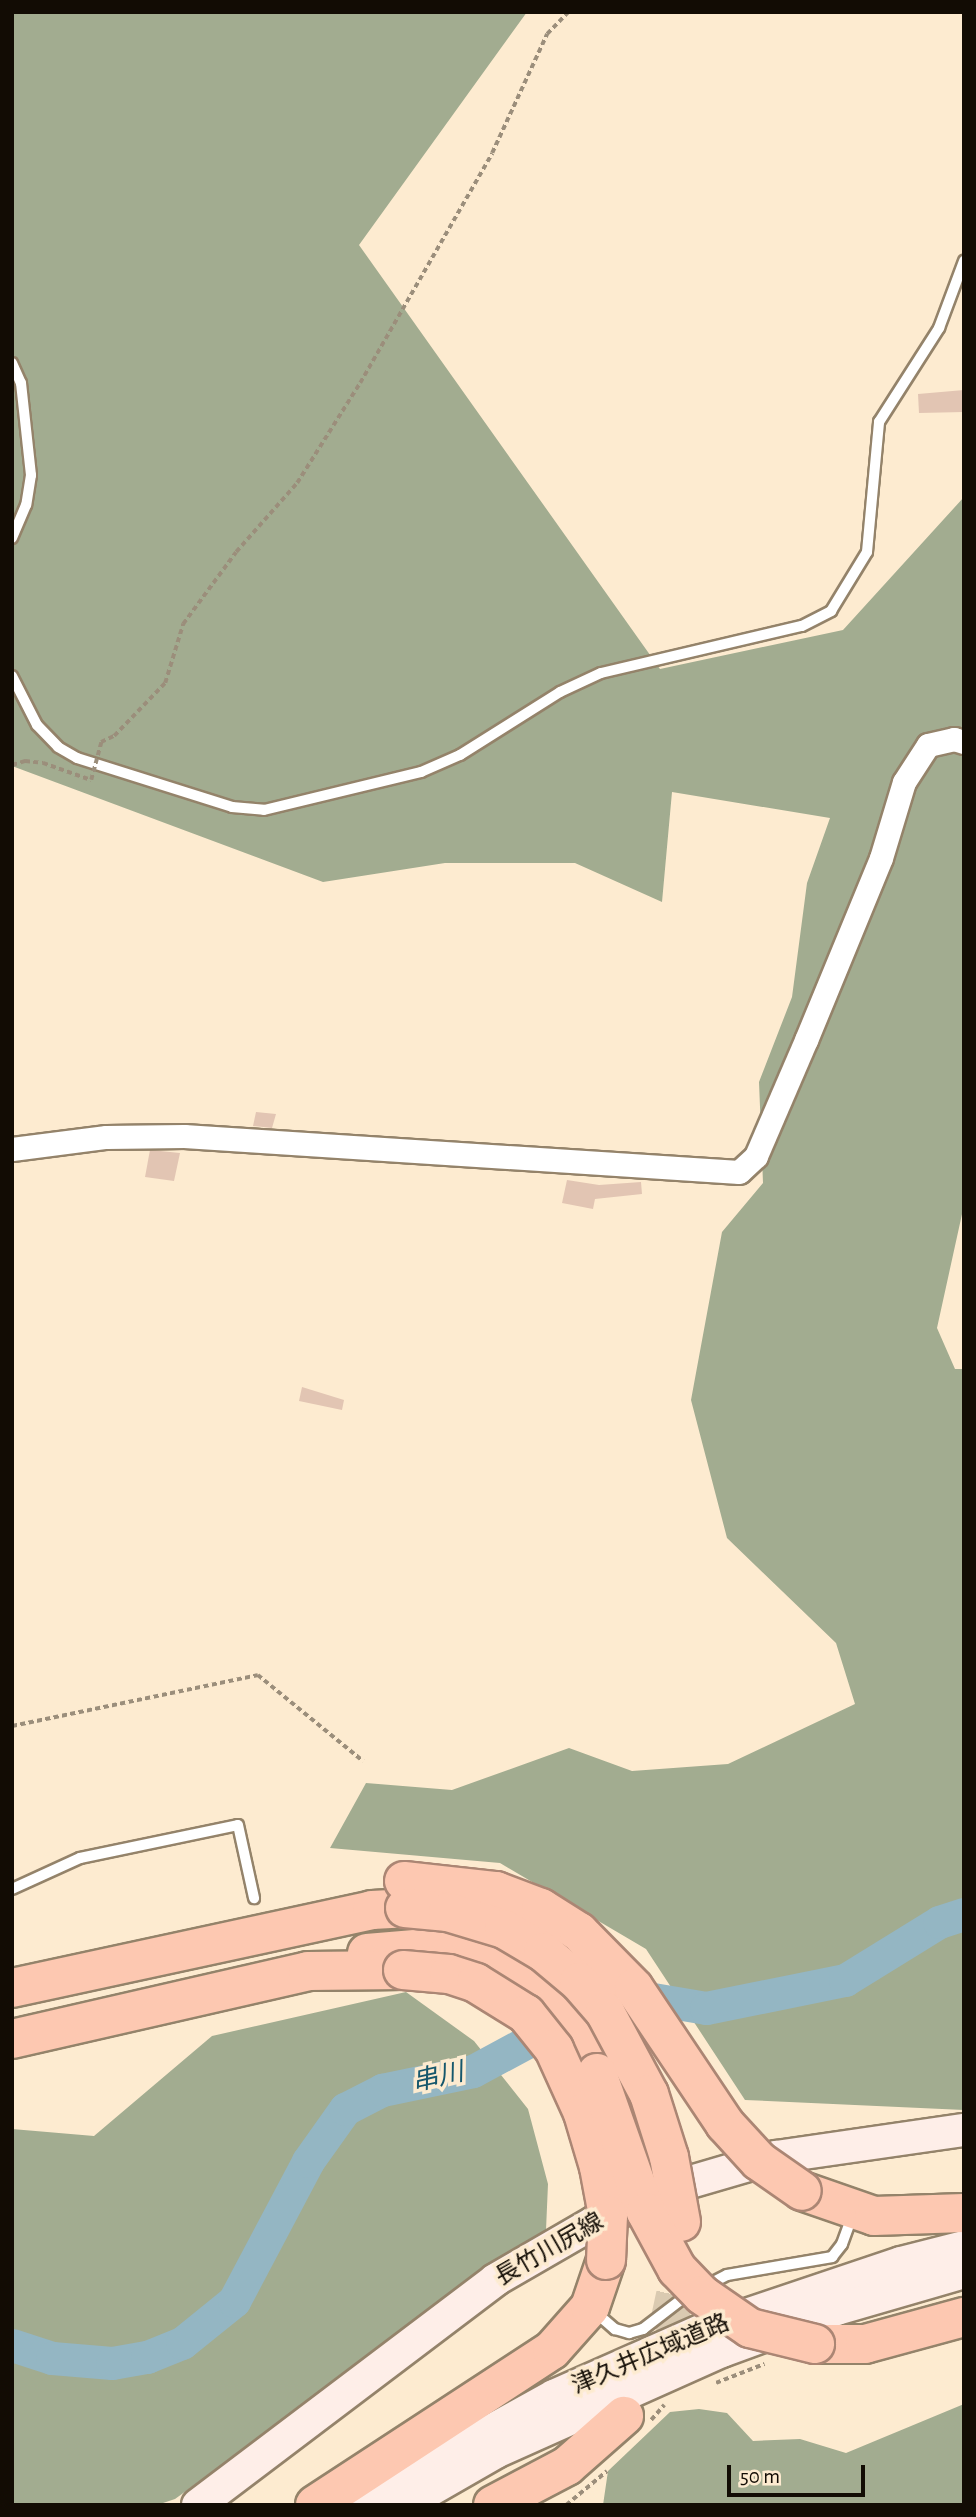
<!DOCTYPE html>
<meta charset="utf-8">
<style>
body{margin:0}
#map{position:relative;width:976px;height:2517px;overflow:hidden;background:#fdebd0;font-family:"Alegreya Sans","Noto Sans JP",sans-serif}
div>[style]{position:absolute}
.forest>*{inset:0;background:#a2ac90}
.river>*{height:33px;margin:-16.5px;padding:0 16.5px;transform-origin:16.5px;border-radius:16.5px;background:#94b6c3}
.building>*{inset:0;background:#e2c5b3}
.motorway-tunnel>*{height:38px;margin-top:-19px;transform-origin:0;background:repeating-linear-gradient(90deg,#dacab1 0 38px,transparent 0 57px)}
.path>*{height:3.5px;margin-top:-1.75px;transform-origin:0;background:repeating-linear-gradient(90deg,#9b8e7b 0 5px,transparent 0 8.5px)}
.roads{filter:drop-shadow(2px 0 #94836a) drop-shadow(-2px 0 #94836a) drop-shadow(0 2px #94836a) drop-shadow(0 -2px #94836a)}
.service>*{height:10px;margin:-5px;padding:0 5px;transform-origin:5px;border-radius:5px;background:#fff}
.minor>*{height:23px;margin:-11.5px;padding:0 11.5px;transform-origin:11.5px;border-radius:11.5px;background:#fff}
.secondary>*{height:32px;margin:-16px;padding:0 16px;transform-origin:16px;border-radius:16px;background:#feeee8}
.motorway>*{height:38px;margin:-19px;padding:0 19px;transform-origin:19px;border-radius:19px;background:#fdc8b1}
.path-bridge>*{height:3.5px;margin-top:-1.75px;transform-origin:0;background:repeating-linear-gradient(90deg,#9b8e7b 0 5px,transparent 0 8.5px)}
.bridges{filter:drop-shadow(2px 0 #ab8674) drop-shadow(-2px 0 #ab8674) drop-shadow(0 2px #ab8674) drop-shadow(0 -2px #ab8674)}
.motorway-bridge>*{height:38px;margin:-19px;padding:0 19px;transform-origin:19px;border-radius:19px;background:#fdc8b1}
span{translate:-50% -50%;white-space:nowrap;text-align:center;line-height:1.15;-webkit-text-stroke:7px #fdebd0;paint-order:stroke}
.street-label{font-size:24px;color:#120c04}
.water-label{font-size:26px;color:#16576c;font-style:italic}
.frame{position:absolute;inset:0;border:14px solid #120c04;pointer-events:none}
.scale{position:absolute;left:727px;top:2465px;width:138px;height:32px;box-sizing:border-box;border:4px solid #120c04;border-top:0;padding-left:9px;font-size:21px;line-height:24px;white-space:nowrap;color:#120c04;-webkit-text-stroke:5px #fdebd0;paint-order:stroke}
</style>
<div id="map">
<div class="forest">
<div style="clip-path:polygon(12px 12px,527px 12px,359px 245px,660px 669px,843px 630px,964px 497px,964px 1205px,937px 1328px,955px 1369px,964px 1369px,964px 2110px,745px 2100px,646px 1949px,500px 1863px,330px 1848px,366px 1783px,452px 1790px,569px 1748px,632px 1771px,728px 1764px,855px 1704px,836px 1643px,727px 1538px,691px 1400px,722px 1232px,763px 1183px,759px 1082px,792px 997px,807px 883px,830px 818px,672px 792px,662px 902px,575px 863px,445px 863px,323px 882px,12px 766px)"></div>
<div style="clip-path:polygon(406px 1992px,474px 2041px,528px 2109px,548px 2184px,546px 2230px,175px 2499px,157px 2505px,12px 2505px,12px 2129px,94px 2136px,212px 2036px)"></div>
<div style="clip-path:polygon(964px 2404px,964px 2505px,603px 2505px,608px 2471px,670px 2412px,699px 2409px,727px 2413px,753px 2441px,800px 2439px,846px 2453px)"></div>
</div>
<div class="river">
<div style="left:621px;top:2001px;width:26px;rotate:-7deg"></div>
<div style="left:647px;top:1998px;width:60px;rotate:9.6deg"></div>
<div style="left:706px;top:2008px;width:142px;rotate:-11.4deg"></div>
<div style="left:845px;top:1980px;width:110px;rotate:-31.7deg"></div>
<div style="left:939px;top:1922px;width:26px;rotate:-18deg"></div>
<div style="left:12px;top:2345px;width:42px;rotate:18deg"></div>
<div style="left:52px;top:2358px;width:60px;rotate:4.8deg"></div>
<div style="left:112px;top:2363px;width:36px;rotate:-10deg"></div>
<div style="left:147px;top:2357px;width:38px;rotate:-22deg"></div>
<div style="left:182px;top:2343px;width:67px;rotate:-38.9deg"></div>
<div style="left:234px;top:2301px;width:158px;rotate:-62.1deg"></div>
<div style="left:308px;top:2161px;width:64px;rotate:-54.6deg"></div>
<div style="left:345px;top:2109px;width:42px;rotate:-27.2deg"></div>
<div style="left:382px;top:2090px;width:93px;rotate:-11.8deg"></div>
<div style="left:473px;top:2071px;width:103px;rotate:-28.3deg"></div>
</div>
<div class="building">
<div style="clip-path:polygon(964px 390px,964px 412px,919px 413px,918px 394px)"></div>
<div style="clip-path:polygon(256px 1112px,276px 1114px,272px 1128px,253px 1126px)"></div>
<div style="clip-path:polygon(150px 1150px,180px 1153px,174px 1181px,145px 1177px)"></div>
<div style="clip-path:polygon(567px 1180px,599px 1185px,641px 1182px,642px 1194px,595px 1199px,593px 1209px,562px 1203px)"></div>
<div style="clip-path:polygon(302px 1387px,344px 1400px,342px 1410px,299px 1401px)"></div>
</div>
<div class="motorway-tunnel">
<div style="left:648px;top:2375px;width:47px;rotate:-66.2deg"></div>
<div style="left:667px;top:2332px;width:71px;rotate:-77.7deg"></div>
</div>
<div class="path">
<div style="left:101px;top:742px;width:14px;rotate:-25deg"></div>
<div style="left:114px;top:736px;width:74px;rotate:-46.1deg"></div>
<div style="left:165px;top:683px;width:62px;rotate:-73deg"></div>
<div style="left:183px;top:624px;width:89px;rotate:-53.6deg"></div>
<div style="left:236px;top:552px;width:92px;rotate:-48.5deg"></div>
<div style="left:297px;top:483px;width:118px;rotate:-57.8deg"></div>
<div style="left:360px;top:383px;width:265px;rotate:-60.1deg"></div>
<div style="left:492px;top:153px;width:131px;rotate:-65.2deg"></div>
<div style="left:547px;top:34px;width:30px;rotate:-46deg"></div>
<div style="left:12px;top:765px;width:14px;rotate:-17deg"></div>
<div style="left:25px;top:761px;width:18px;rotate:6deg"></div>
<div style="left:12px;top:1726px;width:251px;rotate:-11.7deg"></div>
<div style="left:258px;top:1675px;width:136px;rotate:39.3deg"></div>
<div style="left:716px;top:2383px;width:52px;rotate:-21.6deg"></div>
<div style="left:651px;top:2420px;width:20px;rotate:-49deg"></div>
<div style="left:566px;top:2505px;width:53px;rotate:-39.7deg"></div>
</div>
<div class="roads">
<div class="service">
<div style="left:12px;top:363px;width:22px;rotate:66deg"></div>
<div style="left:21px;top:383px;width:93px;rotate:83.8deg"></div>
<div style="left:31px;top:475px;width:30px;rotate:99deg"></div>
<div style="left:26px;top:505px;width:36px;rotate:113deg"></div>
<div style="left:12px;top:676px;width:55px;rotate:63deg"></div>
<div style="left:37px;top:725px;width:30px;rotate:46deg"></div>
<div style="left:58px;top:747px;width:22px;rotate:30deg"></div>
<div style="left:77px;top:758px;width:163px;rotate:17.5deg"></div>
<div style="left:232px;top:807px;width:32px;rotate:5deg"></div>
<div style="left:264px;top:810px;width:162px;rotate:-13.6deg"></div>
<div style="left:421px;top:772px;width:43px;rotate:-23.6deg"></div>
<div style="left:460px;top:755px;width:118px;rotate:-32.2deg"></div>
<div style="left:560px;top:692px;width:45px;rotate:-24.9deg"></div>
<div style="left:601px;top:673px;width:206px;rotate:-13.2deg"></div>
<div style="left:802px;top:626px;width:33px;rotate:-27deg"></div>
<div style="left:831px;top:611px;width:69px;rotate:-58.6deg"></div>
<div style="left:867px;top:552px;width:131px;rotate:-84.7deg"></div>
<div style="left:879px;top:422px;width:112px;rotate:-57.4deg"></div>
<div style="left:939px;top:328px;width:72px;rotate:-69.5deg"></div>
<div style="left:12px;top:1889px;width:75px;rotate:-24.5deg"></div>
<div style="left:80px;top:1858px;width:161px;rotate:-11.8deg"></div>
<div style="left:238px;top:1825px;width:75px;rotate:77.6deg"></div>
<div style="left:594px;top:2311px;width:28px;rotate:41deg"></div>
<div style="left:615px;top:2329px;width:15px;rotate:16deg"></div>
<div style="left:629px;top:2333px;width:15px;rotate:-16deg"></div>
<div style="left:643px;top:2329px;width:54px;rotate:-37.5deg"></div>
<div style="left:686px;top:2296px;width:46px;rotate:-27.1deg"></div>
<div style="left:727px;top:2275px;width:107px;rotate:-9.7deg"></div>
<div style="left:832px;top:2257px;width:16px;rotate:-52deg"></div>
<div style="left:842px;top:2244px;width:32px;rotate:-70deg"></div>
</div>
<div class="minor">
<div style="left:12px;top:1149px;width:95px;rotate:-7.3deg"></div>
<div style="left:106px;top:1137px;width:78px;rotate:-0.7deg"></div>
<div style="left:184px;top:1136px;width:556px;rotate:3.71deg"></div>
<div style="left:739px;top:1172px;width:23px;rotate:-43deg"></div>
<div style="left:756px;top:1156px;width:126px;rotate:-66.7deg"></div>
<div style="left:806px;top:1040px;width:197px;rotate:-67.6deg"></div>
<div style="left:881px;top:858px;width:79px;rotate:-73.2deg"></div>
<div style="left:904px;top:782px;width:44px;rotate:-57deg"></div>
<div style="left:928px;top:745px;width:27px;rotate:-13deg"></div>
<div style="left:954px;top:739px;width:10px;rotate:17deg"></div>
</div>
<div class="secondary">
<div style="left:198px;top:2505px;width:373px;rotate:-37.1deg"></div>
<div style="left:495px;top:2280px;width:116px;rotate:-30.1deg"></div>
<div style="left:595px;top:2222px;width:100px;rotate:-23deg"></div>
<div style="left:687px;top:2183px;width:93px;rotate:-16.3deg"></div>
<div style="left:776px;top:2157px;width:190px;rotate:-8.2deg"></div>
<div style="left:357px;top:2505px;width:225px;rotate:-29deg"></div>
<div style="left:554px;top:2396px;width:165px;rotate:-23.9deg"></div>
<div style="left:705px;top:2329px;width:207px;rotate:-18.6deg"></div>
<div style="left:901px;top:2263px;width:65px;rotate:-14.3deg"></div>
<div style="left:404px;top:2505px;width:106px;rotate:-29.9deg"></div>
<div style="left:496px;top:2452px;width:248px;rotate:-24.1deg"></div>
<div style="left:722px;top:2351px;width:122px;rotate:-20.1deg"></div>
<div style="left:837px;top:2309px;width:132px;rotate:-16.2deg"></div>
</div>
<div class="motorway">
<div style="left:367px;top:1953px;width:60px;rotate:-4.8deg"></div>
<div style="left:427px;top:1948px;width:69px;rotate:14.2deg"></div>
<div style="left:494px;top:1965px;width:72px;rotate:35.4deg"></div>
<div style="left:553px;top:2007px;width:79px;rotate:56.3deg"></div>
<div style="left:12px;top:1988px;width:368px;rotate:-12.2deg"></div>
<div style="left:372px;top:1910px;width:33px;rotate:-3deg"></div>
<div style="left:12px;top:2039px;width:304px;rotate:-12.9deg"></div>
<div style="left:308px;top:1971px;width:95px;rotate:-0.6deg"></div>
<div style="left:802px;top:2191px;width:76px;rotate:19.1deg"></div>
<div style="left:874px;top:2216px;width:90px;rotate:-1.9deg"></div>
<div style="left:815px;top:2344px;width:50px"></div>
<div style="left:865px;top:2344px;width:103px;rotate:-15.3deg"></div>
<div style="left:315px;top:2505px;width:283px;rotate:-33.2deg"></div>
<div style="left:552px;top:2350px;width:57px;rotate:-48.5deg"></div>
<div style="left:590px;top:2307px;width:50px;rotate:-71.2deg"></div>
<div style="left:493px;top:2505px;width:84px;rotate:-27.8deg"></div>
<div style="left:567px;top:2466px;width:76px;rotate:-41.3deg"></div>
</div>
</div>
<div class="path-bridge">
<div style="left:43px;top:763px;width:51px;rotate:19.5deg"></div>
<div style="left:91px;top:780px;width:39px;rotate:-75deg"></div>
</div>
<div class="bridges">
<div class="motorway-bridge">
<div style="left:404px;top:1881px;width:93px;rotate:6.2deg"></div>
<div style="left:496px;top:1891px;width:48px;rotate:20.7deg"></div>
<div style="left:541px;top:1908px;width:45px;rotate:32.3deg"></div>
<div style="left:579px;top:1932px;width:78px;rotate:45.5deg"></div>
<div style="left:634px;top:1988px;width:164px;rotate:56.2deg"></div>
<div style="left:725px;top:2124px;width:50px;rotate:47.4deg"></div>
<div style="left:759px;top:2161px;width:52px;rotate:34.9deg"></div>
<div style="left:405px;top:1908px;width:43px;rotate:5.3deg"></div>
<div style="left:448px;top:1912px;width:59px;rotate:16.9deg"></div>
<div style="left:504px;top:1929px;width:45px;rotate:30.5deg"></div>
<div style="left:543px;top:1952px;width:47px;rotate:39.8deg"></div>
<div style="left:579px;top:1982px;width:40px;rotate:49deg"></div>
<div style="left:605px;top:2012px;width:93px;rotate:61.8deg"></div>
<div style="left:649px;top:2094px;width:66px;rotate:72.4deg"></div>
<div style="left:669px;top:2157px;width:66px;rotate:79.5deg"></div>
<div style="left:403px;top:1970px;width:46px;rotate:5deg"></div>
<div style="left:449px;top:1974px;width:28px;rotate:18deg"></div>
<div style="left:476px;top:1983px;width:59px;rotate:31.8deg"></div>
<div style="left:526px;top:2014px;width:45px;rotate:51.3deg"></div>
<div style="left:554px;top:2049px;width:70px;rotate:65.6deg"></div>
<div style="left:583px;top:2113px;width:56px;rotate:73.5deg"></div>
<div style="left:599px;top:2167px;width:49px;rotate:79.4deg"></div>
<div style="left:608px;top:2215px;width:45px;rotate:92.5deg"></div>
<div style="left:597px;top:2073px;width:147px;rotate:70.6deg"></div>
<div style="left:646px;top:2212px;width:65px;rotate:61.5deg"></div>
<div style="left:677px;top:2269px;width:36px;rotate:46deg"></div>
<div style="left:702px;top:2295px;width:58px;rotate:34.5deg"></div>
<div style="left:750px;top:2328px;width:67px;rotate:13.8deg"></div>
</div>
</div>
<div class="street-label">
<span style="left:550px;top:2250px;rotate:-30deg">長竹川尻線</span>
<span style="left:651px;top:2355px;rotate:-23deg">津久井広域道路</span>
</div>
<div class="water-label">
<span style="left:438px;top:2078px;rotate:-13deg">串川</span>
</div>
<div class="frame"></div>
<div class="scale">50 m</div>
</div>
